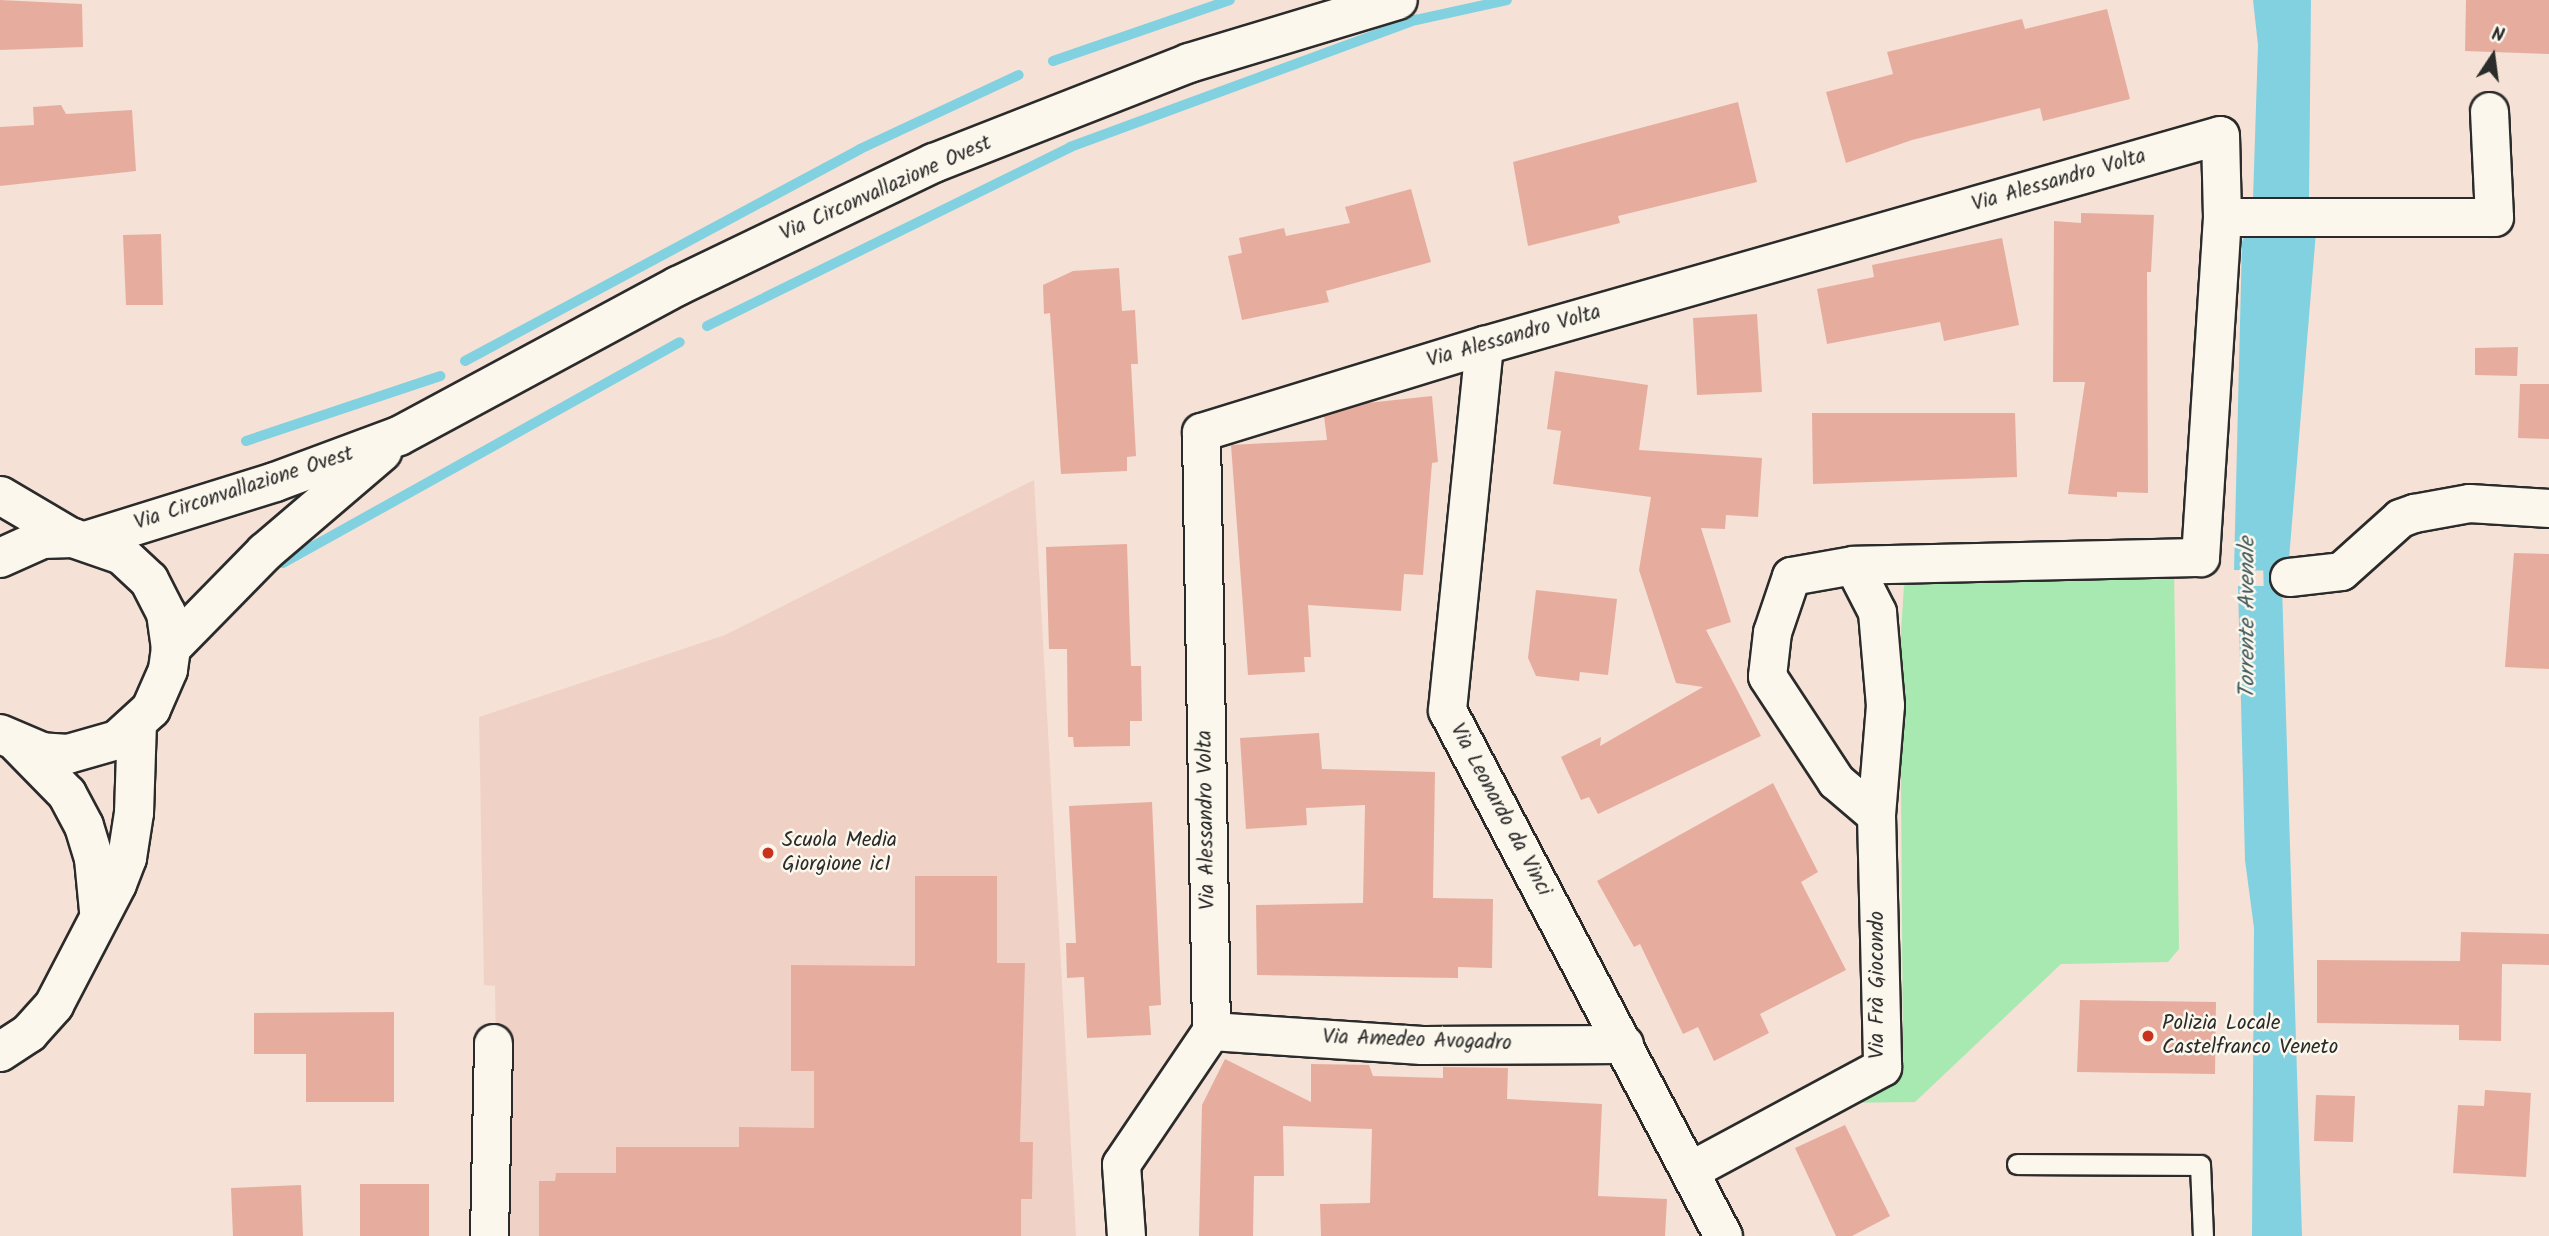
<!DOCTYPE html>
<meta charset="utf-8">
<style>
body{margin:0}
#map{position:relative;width:2549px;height:1236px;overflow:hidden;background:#f5e1d5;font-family:Kalam,sans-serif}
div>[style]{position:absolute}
.built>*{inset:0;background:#f0d1c5}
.green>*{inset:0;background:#a8e9b2}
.water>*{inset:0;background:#82d1e0}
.stream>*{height:10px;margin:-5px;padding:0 5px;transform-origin:5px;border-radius:5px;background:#82d1e0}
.building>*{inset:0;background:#e6ad9f}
.roads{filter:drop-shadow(2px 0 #2b2b2b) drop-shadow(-2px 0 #2b2b2b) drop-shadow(0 2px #2b2b2b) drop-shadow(0 -2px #2b2b2b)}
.service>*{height:19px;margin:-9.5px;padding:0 9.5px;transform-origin:9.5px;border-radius:9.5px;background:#fbf7ec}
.minor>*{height:37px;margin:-18.5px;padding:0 18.5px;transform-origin:18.5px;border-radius:18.5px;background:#fbf7ec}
.tertiary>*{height:38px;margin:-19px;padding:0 19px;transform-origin:19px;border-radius:19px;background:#fbf7ec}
.primary>*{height:38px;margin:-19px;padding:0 19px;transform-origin:19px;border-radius:19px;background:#fbf7ec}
.dots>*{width:19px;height:19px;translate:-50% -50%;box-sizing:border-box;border:4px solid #fbf7ec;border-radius:50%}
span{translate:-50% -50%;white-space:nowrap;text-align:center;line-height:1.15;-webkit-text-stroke:5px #fbf7ec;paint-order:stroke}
.street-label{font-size:21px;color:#2b2b2b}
.poi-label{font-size:21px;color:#2b2b2b}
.left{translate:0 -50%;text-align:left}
.water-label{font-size:23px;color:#455d61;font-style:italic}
.north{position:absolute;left:2458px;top:21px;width:70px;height:70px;-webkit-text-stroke:5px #fbf7ec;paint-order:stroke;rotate:13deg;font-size:19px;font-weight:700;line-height:28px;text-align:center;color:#2b2b2b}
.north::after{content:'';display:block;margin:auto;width:24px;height:32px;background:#2b2b2b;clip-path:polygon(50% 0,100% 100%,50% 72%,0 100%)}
</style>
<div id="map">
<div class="built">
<div style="clip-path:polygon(1034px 480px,1076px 1236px,499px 1236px,495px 986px,484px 985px,479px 717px,725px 635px)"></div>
</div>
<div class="green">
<div style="clip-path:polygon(2174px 564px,2179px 949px,2168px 962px,2061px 964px,1915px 1102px,1837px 1103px,1894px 1071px,1903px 1053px,1900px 648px,1904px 586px,1917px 571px)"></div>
</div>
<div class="water">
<div style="clip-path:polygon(2253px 0,2311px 0,2309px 197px,2253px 199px,2258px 45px)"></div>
<div style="clip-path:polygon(2316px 232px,2288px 571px,2234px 570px,2242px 242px,2245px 235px)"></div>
<div style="clip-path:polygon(2238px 586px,2282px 586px,2302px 1236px,2252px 1236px,2254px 928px,2245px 860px)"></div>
</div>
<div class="stream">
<div style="left:1053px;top:61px;width:187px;rotate:-19deg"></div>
<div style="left:707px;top:326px;width:405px;rotate:-26.2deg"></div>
<div style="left:1070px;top:147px;width:369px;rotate:-20.2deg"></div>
<div style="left:1416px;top:20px;width:93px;rotate:-12.4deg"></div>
<div style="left:465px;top:361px;width:448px;rotate:-28.2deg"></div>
<div style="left:860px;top:149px;width:175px;rotate:-25deg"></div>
<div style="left:246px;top:441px;width:205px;rotate:-18.5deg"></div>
<div style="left:2268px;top:559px;width:40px;rotate:88.6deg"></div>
<div style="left:283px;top:563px;width:454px;rotate:-29.1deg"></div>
</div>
<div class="building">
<div style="clip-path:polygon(0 0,82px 4px,83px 47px,0 50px)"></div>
<div style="clip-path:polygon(2466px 0,2549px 0,2549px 54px,2465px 51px)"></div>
<div style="clip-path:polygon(2107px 9px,2130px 99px,2043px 121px,2040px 108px,1912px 140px,1846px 163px,1826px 92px,1893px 74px,1887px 52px,2022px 19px,2025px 29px)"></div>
<div style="clip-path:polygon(1738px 102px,1757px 182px,1618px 216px,1620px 223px,1528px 246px,1513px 162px)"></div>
<div style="clip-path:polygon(61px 105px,66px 114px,132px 110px,136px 171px,0 186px,0 127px,34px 125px,33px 107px)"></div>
<div style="clip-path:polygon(1411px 189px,1431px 262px,1326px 291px,1329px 302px,1242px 320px,1228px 256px,1242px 253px,1239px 238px,1284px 228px,1286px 236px,1350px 223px,1345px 207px)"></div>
<div style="clip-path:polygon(2081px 213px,2154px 215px,2151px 272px,2147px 272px,2148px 493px,2117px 492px,2117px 497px,2068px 494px,2085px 382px,2053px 382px,2054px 221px,2081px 223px)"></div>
<div style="clip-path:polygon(161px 234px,163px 305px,126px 305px,123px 235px)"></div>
<div style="clip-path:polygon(2002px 238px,2019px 325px,1944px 341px,1940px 322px,1827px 344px,1817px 289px,1874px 277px,1872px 265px)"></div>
<div style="clip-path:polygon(1119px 268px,1122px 311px,1135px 310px,1138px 364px,1131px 364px,1136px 456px,1127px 457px,1127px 471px,1061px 474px,1050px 313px,1044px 314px,1043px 285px,1073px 271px)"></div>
<div style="clip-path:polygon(1757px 314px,1762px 392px,1697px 395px,1693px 318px)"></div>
<div style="clip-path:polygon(2518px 347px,2517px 376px,2475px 375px,2475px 348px)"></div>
<div style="clip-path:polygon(1555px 371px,1648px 385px,1639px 450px,1762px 458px,1758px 517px,1726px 515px,1725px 529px,1701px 528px,1731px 622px,1706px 630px,1761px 736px,1598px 814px,1589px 797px,1581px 800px,1561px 757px,1601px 737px,1600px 746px,1703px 687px,1676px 683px,1639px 570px,1651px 497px,1553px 484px,1561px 431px,1547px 429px)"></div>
<div style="clip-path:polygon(2520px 384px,2549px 384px,2549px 439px,2518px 438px)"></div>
<div style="clip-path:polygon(1432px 396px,1438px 462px,1432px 463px,1423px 575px,1404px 574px,1401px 611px,1308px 605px,1311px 657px,1304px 657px,1305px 672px,1248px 675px,1231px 445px,1327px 440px,1324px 416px,1367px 403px)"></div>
<div style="clip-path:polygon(1812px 413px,2015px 413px,2017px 477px,1813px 484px)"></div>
<div style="clip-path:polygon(1127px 544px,1131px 666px,1141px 666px,1142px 721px,1130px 721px,1130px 746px,1074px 747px,1073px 737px,1068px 737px,1067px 649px,1049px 649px,1046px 547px)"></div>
<div style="clip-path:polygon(2514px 553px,2549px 554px,2549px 669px,2505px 667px)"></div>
<div style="clip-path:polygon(1536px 590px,1617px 599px,1608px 675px,1580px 672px,1579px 681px,1536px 676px,1528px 658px)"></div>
<div style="clip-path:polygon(1319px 733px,1322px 769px,1435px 772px,1433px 898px,1493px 899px,1492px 968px,1458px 967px,1458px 978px,1257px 975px,1256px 905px,1363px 903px,1365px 805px,1306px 808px,1307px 825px,1246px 829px,1240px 738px)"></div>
<div style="clip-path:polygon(1773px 783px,1818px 872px,1801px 882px,1846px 970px,1760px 1014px,1769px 1033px,1714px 1061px,1698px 1027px,1683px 1034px,1640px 944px,1634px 947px,1597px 881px)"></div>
<div style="clip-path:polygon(1152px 802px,1161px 1005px,1149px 1006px,1151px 1035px,1087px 1038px,1084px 977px,1067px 978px,1066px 943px,1076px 943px,1069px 806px)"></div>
<div style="clip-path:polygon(915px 876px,997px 876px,997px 963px,1025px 963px,1020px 1142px,1033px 1142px,1032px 1199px,1021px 1199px,1021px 1236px,539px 1236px,539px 1181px,555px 1181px,556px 1173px,616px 1173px,616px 1147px,739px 1147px,739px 1127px,814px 1128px,814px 1071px,791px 1071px,791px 965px,915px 966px)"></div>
<div style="clip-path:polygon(2461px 932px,2549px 934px,2549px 965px,2502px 964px,2501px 1041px,2459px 1040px,2459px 1025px,2317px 1023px,2317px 960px,2460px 961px)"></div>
<div style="clip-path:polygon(2080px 1000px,2216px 1002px,2215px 1074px,2077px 1072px)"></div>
<div style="clip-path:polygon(394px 1012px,394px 1102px,306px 1102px,306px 1054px,254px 1054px,254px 1013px)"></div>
<div style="clip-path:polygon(1225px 1059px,1311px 1102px,1311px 1064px,1369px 1065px,1373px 1076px,1443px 1078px,1443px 1067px,1508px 1068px,1507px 1099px,1602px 1104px,1598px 1196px,1667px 1199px,1665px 1236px,1321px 1236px,1320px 1204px,1370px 1203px,1372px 1129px,1283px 1126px,1284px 1176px,1254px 1176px,1253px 1236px,1199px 1236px,1202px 1105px)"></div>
<div style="clip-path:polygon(2485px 1090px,2531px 1093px,2526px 1177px,2453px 1173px,2458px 1105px,2484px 1106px)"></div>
<div style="clip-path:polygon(2316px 1095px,2355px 1096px,2353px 1142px,2314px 1141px)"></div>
<div style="clip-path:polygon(1845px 1125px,1890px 1216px,1852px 1236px,1836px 1236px,1795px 1148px)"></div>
<div style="clip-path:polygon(360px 1184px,429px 1184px,429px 1236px,360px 1236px)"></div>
<div style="clip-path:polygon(301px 1185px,303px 1236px,233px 1236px,231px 1188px)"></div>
</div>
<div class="roads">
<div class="service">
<div style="left:2017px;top:1164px;width:183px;rotate:0.3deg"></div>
<div style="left:2200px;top:1165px;width:71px;rotate:87.6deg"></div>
</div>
<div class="minor">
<div style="left:2222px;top:217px;width:272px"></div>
<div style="left:2494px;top:217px;width:106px;rotate:-92.7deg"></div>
<div style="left:1484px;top:345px;width:367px;rotate:95.8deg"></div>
<div style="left:1447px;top:710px;width:594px;rotate:62.31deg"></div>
<div style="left:0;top:495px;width:85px;rotate:30.5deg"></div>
<div style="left:1853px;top:565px;width:63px;rotate:169.9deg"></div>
<div style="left:1791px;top:576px;width:59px;rotate:108.7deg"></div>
<div style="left:1772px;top:632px;width:44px;rotate:96.5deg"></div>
<div style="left:1767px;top:676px;width:126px;rotate:56.7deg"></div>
<div style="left:1836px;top:781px;width:52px;rotate:40.4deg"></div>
<div style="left:2289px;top:577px;width:52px;rotate:-6.6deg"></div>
<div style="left:2341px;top:571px;width:79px;rotate:-41.9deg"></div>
<div style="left:2400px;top:518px;width:15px;rotate:-20deg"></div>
<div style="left:2414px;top:513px;width:56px;rotate:-10.3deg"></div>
<div style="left:2469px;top:503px;width:80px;rotate:3.6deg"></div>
<div style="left:1211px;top:1031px;width:211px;rotate:3.8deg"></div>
<div style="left:1422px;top:1045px;width:202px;rotate:-0.3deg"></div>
<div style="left:489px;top:1236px;width:193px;rotate:-88.8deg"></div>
<div style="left:1126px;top:1236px;width:72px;rotate:-94deg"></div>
<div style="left:1121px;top:1164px;width:161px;rotate:-55.9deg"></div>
<div style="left:1211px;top:1031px;width:599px;rotate:-90.96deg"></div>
<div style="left:1201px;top:432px;width:296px;rotate:-17.1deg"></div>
<div style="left:1484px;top:345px;width:765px;rotate:-15.92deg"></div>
<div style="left:2220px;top:135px;width:82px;rotate:88.6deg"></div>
<div style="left:2222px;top:217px;width:341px;rotate:93.7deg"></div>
<div style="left:2200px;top:557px;width:347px;rotate:178.7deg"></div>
<div style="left:1853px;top:565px;width:53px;rotate:62.9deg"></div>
<div style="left:1877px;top:612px;width:93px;rotate:85.1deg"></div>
<div style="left:1885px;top:705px;width:110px;rotate:94.7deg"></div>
<div style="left:1876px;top:815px;width:252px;rotate:88.6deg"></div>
<div style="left:1882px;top:1067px;width:217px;rotate:151.7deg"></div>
</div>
<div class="tertiary">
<div style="left:18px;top:744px;width:70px;rotate:45.6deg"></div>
<div style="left:67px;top:794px;width:36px;rotate:62deg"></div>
<div style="left:84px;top:826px;width:34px;rotate:73deg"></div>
<div style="left:94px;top:859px;width:52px;rotate:84.5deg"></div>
<div style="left:0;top:1052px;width:35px;rotate:-33deg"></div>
<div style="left:29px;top:1033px;width:38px;rotate:-48deg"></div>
<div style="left:54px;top:1005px;width:136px;rotate:-62.5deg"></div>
<div style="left:117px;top:884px;width:28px;rotate:-69deg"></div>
<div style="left:127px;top:858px;width:46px;rotate:-81.2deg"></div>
<div style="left:134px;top:813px;width:89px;rotate:-88.1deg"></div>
</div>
<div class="primary">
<div style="left:89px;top:540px;width:195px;rotate:-17.3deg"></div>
<div style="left:275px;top:482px;width:132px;rotate:-20.4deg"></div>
<div style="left:399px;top:436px;width:317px;rotate:-28.3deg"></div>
<div style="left:678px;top:286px;width:284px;rotate:-25.7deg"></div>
<div style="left:934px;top:163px;width:274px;rotate:-21.4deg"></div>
<div style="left:1189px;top:63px;width:218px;rotate:-16.8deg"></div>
<div style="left:0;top:558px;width:46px;rotate:-24.3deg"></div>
<div style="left:42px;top:539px;width:31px;rotate:-2deg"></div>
<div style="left:73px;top:538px;width:52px;rotate:19.1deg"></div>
<div style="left:122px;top:555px;width:37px;rotate:43deg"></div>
<div style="left:149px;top:580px;width:37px;rotate:63deg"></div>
<div style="left:166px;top:613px;width:35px;rotate:82deg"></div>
<div style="left:171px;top:648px;width:22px;rotate:98deg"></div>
<div style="left:168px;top:670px;width:43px;rotate:113.6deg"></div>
<div style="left:151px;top:709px;width:46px;rotate:137.6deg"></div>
<div style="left:117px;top:740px;width:51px;rotate:164.1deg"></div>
<div style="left:68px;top:754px;width:26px;rotate:-176deg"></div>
<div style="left:42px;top:752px;width:46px;rotate:-156.8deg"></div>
<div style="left:171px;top:648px;width:134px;rotate:-45.6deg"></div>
<div style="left:265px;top:552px;width:154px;rotate:-40.5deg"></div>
</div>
</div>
<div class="dots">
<div style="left:768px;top:853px;background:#c8321e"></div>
<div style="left:2148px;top:1036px;background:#c8321e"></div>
</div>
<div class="street-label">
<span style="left:2059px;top:181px;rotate:-16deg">Via Alessandro Volta</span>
<span style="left:886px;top:189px;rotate:-24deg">Via Circonvallazione Ovest</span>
<span style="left:1514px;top:337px;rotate:-16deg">Via Alessandro Volta</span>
<span style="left:244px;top:489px;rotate:-18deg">Via Circonvallazione Ovest</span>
<span style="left:1500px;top:810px;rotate:62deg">Via Leonardo da Vinci</span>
<span style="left:1207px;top:820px;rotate:-91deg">Via Alessandro Volta</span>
<span style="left:1878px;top:985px;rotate:-90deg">Via Frà Giocondo</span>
<span style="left:1417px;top:1041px;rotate:2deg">Via Amedeo Avogadro</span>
</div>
<div class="poi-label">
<span class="left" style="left:782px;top:853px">Scuola Media<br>Giorgione ic1</span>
<span class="left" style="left:2162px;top:1036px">Polizia Locale<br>Castelfranco Veneto</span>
</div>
<div class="water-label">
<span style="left:2248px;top:618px;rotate:-90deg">Torrente Avenale</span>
</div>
<div class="north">N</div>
</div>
